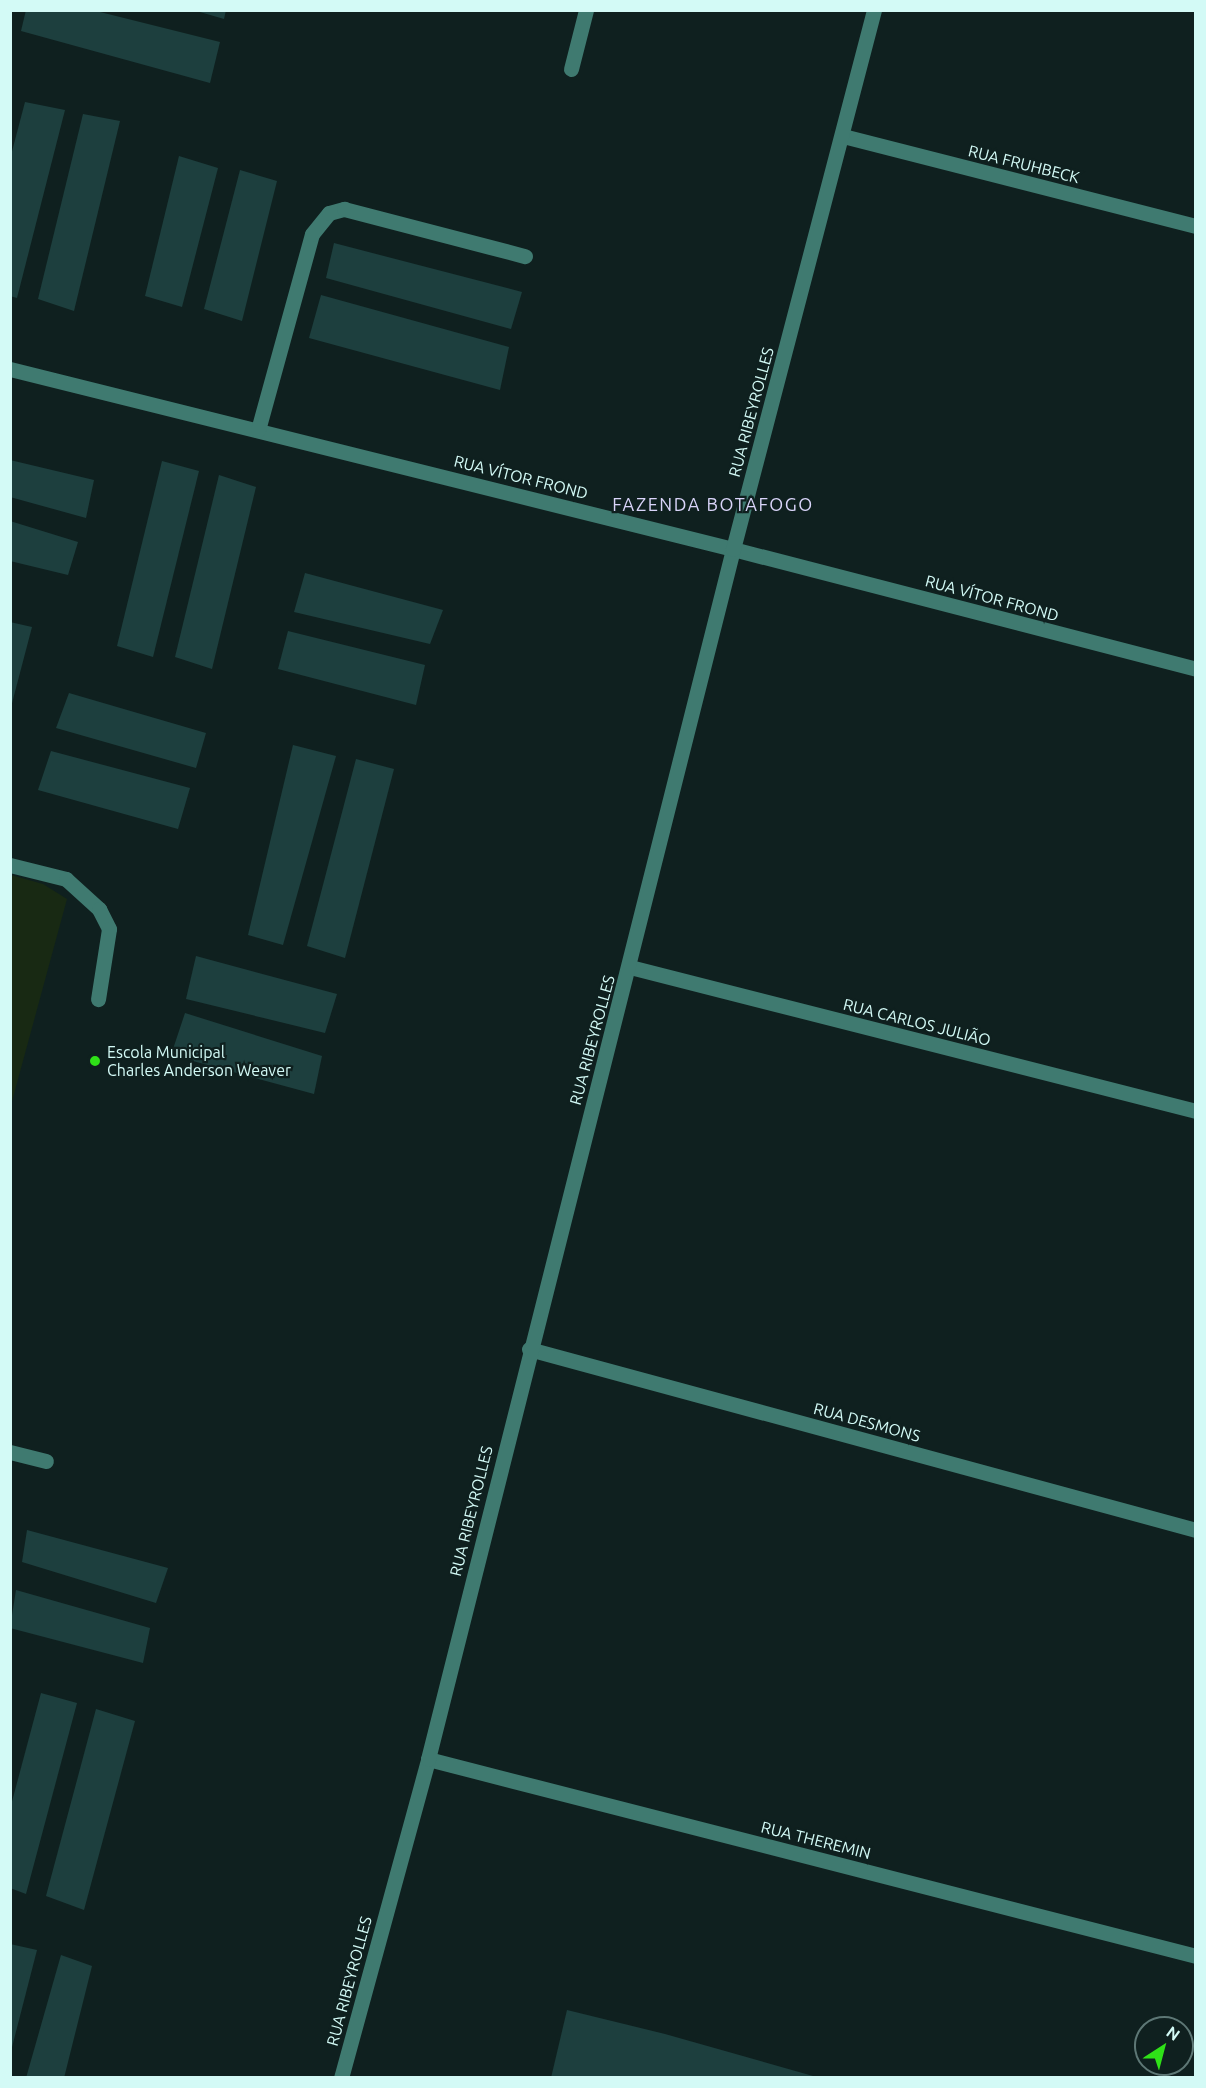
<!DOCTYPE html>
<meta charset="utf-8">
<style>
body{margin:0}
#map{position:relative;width:1206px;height:2088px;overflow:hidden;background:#0f201f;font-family:Ubuntu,sans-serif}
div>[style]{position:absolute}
.green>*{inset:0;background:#182913}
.building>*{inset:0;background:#1d3f3e}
.minor>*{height:15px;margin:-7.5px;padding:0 7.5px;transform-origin:7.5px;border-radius:7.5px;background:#3f7a70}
.dots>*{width:16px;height:16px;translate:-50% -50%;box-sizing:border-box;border:3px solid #0f201f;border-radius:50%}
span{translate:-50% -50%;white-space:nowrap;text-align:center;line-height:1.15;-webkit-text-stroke:4.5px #0f201f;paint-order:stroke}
.street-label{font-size:16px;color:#d3faf6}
.poi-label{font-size:16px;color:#d3faf6}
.left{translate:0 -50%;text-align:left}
.neighbourhood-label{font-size:18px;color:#dad5fa;letter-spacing:1.5px}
.frame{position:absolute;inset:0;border:12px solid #d3faf6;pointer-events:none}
.north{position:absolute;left:1134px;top:2016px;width:60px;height:60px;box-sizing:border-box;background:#0f201f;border:2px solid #5d7775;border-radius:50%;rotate:36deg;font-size:16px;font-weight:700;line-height:24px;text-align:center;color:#d3faf6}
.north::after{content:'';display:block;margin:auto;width:21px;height:27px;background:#2fe118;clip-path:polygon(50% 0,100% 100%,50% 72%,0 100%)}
</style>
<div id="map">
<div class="green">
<div style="clip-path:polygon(11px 875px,43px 884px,67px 899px,11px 1105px)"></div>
</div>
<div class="building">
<div style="clip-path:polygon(26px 10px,92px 10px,220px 42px,210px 83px,21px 31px)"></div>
<div style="clip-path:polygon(193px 10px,226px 10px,224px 19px)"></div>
<div style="clip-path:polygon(25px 102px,65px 110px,17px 298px,10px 296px,10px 159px)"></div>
<div style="clip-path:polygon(83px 114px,120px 121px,74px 311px,38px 299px)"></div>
<div style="clip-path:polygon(179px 156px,218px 168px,182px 307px,145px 296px)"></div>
<div style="clip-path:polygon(240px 170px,277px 181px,242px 321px,204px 309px)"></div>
<div style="clip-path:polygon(334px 243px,522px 292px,511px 329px,326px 278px)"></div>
<div style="clip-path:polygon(321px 295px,509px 347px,500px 390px,309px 338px)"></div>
<div style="clip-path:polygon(10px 460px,94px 480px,86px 518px,10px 497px)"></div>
<div style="clip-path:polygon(162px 461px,199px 471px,153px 657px,117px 646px)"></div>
<div style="clip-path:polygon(219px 475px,256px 487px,212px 669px,175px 657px)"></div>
<div style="clip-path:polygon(10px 521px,78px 542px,68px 575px,10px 561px)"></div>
<div style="clip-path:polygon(305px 573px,443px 610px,430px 644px,294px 612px)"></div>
<div style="clip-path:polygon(10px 622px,32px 627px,11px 707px,10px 707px)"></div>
<div style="clip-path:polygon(288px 631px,425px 665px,416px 705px,278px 669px)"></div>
<div style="clip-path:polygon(69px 693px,206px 733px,196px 768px,56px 728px)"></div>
<div style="clip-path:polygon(293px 745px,336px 756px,283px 945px,248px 935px)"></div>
<div style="clip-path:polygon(51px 751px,190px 788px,178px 829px,38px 790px)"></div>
<div style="clip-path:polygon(356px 759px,394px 769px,345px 958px,307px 946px)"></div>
<div style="clip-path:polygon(196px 956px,337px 994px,325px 1033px,186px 999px)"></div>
<div style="clip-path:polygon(185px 1013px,322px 1056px,314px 1094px,171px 1055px)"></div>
<div style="clip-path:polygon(27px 1530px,168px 1568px,156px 1603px,22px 1562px)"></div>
<div style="clip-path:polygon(16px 1590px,150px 1628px,143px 1663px,10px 1628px)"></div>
<div style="clip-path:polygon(41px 1693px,77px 1703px,26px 1894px,10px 1888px,10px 1809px)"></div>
<div style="clip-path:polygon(96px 1709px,135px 1721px,84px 1910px,46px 1896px)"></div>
<div style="clip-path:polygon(10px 1944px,37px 1950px,11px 2051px,10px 2051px)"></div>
<div style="clip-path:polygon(61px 1955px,92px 1966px,64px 2078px,26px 2078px)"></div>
<div style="clip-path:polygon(567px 2010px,665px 2034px,820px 2078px,551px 2078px)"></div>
</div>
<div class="minor">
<div style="left:571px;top:69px;width:61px;rotate:-75.7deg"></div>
<div style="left:843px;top:136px;width:364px;rotate:14.3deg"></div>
<div style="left:10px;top:369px;width:745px;rotate:13.98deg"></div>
<div style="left:733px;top:549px;width:478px;rotate:14.5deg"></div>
<div style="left:258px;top:430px;width:203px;rotate:-74.6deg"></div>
<div style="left:312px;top:234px;width:27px;rotate:-51deg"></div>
<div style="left:329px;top:213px;width:16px;rotate:-15deg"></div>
<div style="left:344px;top:209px;width:187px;rotate:14.6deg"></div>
<div style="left:10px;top:865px;width:58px;rotate:14deg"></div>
<div style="left:66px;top:879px;width:45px;rotate:42.3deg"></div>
<div style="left:99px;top:909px;width:22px;rotate:63deg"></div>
<div style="left:109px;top:929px;width:71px;rotate:98.9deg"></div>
<div style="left:630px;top:967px;width:584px;rotate:14.27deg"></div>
<div style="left:529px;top:1349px;width:691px;rotate:15.18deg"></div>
<div style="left:10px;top:1452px;width:37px;rotate:14deg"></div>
<div style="left:428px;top:1759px;width:793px;rotate:14.39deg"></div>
<div style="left:341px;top:2078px;width:331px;rotate:-74.7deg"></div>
<div style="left:428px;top:1759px;width:1248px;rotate:-75.85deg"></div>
<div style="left:733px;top:549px;width:557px;rotate:-75.34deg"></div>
</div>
<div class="dots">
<div style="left:95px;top:1061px;background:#2fe118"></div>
</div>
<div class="street-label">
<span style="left:1024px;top:164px;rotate:14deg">RUA FRUHBECK</span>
<span style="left:751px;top:412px;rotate:-75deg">RUA RIBEYROLLES</span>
<span style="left:521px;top:477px;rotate:14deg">RUA VÍTOR FROND</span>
<span style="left:992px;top:598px;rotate:15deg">RUA VÍTOR FROND</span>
<span style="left:917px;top:1022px;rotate:14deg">RUA CARLOS JULIÃO</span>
<span style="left:592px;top:1040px;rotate:-75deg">RUA RIBEYROLLES</span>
<span style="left:867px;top:1422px;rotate:15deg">RUA DESMONS</span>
<span style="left:471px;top:1511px;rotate:-76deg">RUA RIBEYROLLES</span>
<span style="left:816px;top:1840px;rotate:14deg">RUA THEREMIN</span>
<span style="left:349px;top:1981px;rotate:-75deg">RUA RIBEYROLLES</span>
</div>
<div class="poi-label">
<span class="left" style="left:107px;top:1061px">Escola Municipal<br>Charles Anderson Weaver</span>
</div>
<div class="neighbourhood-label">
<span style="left:713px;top:504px">FAZENDA BOTAFOGO</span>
</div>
<div class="frame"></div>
<div class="north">N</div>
</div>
